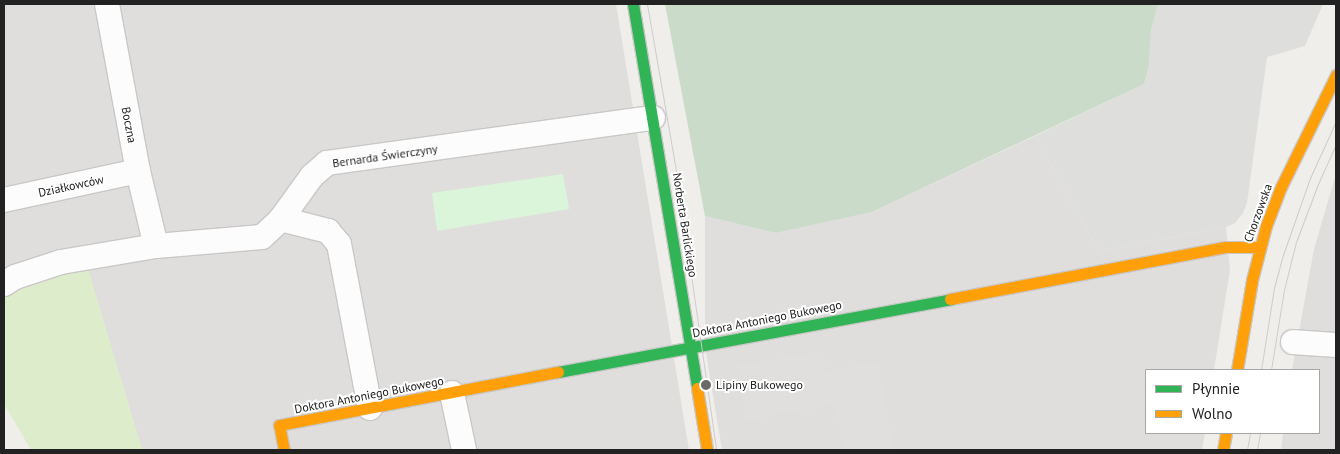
<!DOCTYPE html>
<meta charset="utf-8">
<style>
body{margin:0}
#map{position:relative;width:1340px;height:454px;overflow:hidden;background:#f0eeeb;font-family:"PT Sans",sans-serif}
div>[style]{position:absolute}
.residential>*{inset:0;background:#dfdedc}
.religious>*{inset:0;background:#dededc}
.grass>*{inset:0;background:#ddeccb}
.cemetery>*{inset:0;background:#cadbca}
.park>*{inset:0;background:#daf5da}
.parking>*{inset:0;background:#e0dfde}
.roads{filter:drop-shadow(1px 0 #c9c8c7) drop-shadow(-1px 0 #c9c8c7) drop-shadow(0 1px #c9c8c7) drop-shadow(0 -1px #c9c8c7)}
.street>*{height:24px;margin:-12px;padding:0 12px;transform-origin:12px;border-radius:12px;background:#fdfcfc}
.fast>*{height:11px;margin:-5.5px;padding:0 5.5px;transform-origin:5.5px;border-radius:5.5px;background:#30b455}
.slow>*{height:11px;margin:-5.5px;padding:0 5.5px;transform-origin:5.5px;border-radius:5.5px;background:#ff9f0a}
.tram>*{height:1px;margin:-0.5px;padding:0 0.5px;transform-origin:0.5px;border-radius:0.5px;background:#ccc}
.dots>*{width:14px;height:14px;translate:-50% -50%;box-sizing:border-box;border:2px solid #fff;border-radius:50%}
span{translate:-50% -50%;white-space:nowrap;text-align:center;line-height:1.15;-webkit-text-stroke:4px #fff;paint-order:stroke}
.street-label{font-size:12px;color:#222}
.poi-label{font-size:12px;color:#222}
.left{translate:0 -50%;text-align:left}
.frame{position:absolute;inset:0;border:5px solid #222;pointer-events:none}
.legend{position:absolute;left:1145px;top:369px;width:175px;height:65px;box-sizing:border-box;background:#fff;border:1px solid #a7a7a7;margin:0;padding:6px 9px;list-style:none;font-size:15px;color:#222}
.legend li{display:flex;align-items:center;gap:10px;height:25px}
.legend b{width:25px;border:1px solid #a7a7a7}
</style>
<div id="map">
<div class="residential">
<div style="clip-path:polygon(4px 4px,616px 4px,689px 450px,142px 450px,81px 247px,4px 272px)"></div>
<div style="clip-path:polygon(1035px 136px,1099px 251px,1226px 227px,1230px 270px,1214px 370px,1146px 370px,1146px 433px,1205px 433px,1202px 450px,722px 450px,705px 347px,705px 216px,776px 233px,872px 212px)"></div>
<div style="clip-path:polygon(1336px 174px,1336px 450px,1281px 450px,1283px 433px,1319px 433px,1319px 370px,1292px 370px,1314px 249px)"></div>
</div>
<div class="religious">
<div style="clip-path:polygon(1158px 4px,1323px 4px,1305px 46px,1267px 57px,1247px 203px,1243px 213px,1235px 223px,1226px 227px,1099px 251px,1035px 136px,1144px 84px,1149px 65px,1151px 30px)"></div>
</div>
<div class="grass">
<div style="clip-path:polygon(87px 265px,142px 450px,31px 450px,4px 404px,4px 295px)"></div>
</div>
<div class="cemetery">
<div style="clip-path:polygon(665px 4px,1158px 4px,1151px 30px,1149px 65px,1144px 84px,872px 212px,776px 233px,705px 216px)"></div>
</div>
<div class="park">
<div style="clip-path:polygon(563px 174px,569px 209px,437px 231px,432px 193px)"></div>
</div>
<div class="parking">
<div style="clip-path:polygon(823px 351px,826px 371px,877px 362px,893px 450px,844px 450px,836px 404px,746px 420px,737px 366px)"></div>
</div>
<div class="roads">
<div class="street">
<div style="left:107px;top:4px;width:170px;rotate:79.5deg"></div>
<div style="left:138px;top:171px;width:77px;rotate:76.5deg"></div>
<div style="left:4px;top:200px;width:137px;rotate:-12.2deg"></div>
<div style="left:281px;top:219px;width:49px;rotate:14.3deg"></div>
<div style="left:328px;top:231px;width:17px;rotate:50deg"></div>
<div style="left:339px;top:244px;width:167px;rotate:79.3deg"></div>
<div style="left:4px;top:284px;width:13px;rotate:-32deg"></div>
<div style="left:15px;top:277px;width:48px;rotate:-18.1deg"></div>
<div style="left:61px;top:262px;width:96px;rotate:-9.6deg"></div>
<div style="left:156px;top:246px;width:106px;rotate:-4.9deg"></div>
<div style="left:262px;top:237px;width:26px;rotate:-43deg"></div>
<div style="left:281px;top:219px;width:53px;rotate:-54.2deg"></div>
<div style="left:312px;top:176px;width:20px;rotate:-41deg"></div>
<div style="left:327px;top:163px;width:329px;rotate:-7.9deg"></div>
<div style="left:1293px;top:342px;width:43px;rotate:4deg"></div>
<div style="left:452px;top:393px;width:58px;rotate:78.1deg"></div>
</div>
<div class="fast">
<div style="left:633px;top:4px;width:389px;rotate:80.5deg"></div>
<div style="left:558px;top:372px;width:399px;rotate:-10.5deg"></div>
</div>
<div class="slow">
<div style="left:950px;top:299px;width:280px;rotate:-10.7deg"></div>
<div style="left:1225px;top:247px;width:35px"></div>
<div style="left:1237px;top:370px;width:91px;rotate:-80.5deg"></div>
<div style="left:1252px;top:280px;width:56px;rotate:-75.5deg"></div>
<div style="left:1266px;top:226px;width:42px;rotate:-69deg"></div>
<div style="left:1281px;top:187px;width:125px;rotate:-63.8deg"></div>
<div style="left:697px;top:388px;width:63px;rotate:80.8deg"></div>
<div style="left:284px;top:450px;width:25px;rotate:-101deg"></div>
<div style="left:279px;top:425px;width:284px;rotate:-10.8deg"></div>
<div style="left:1223px;top:450px;width:17px;rotate:-80deg"></div>
</div>
</div>
<div class="tram">
<div style="left:647px;top:4px;width:162px;rotate:80.1deg"></div>
<div style="left:675px;top:164px;width:289px;rotate:81.8deg"></div>
<div style="left:1261px;top:370px;width:83px;rotate:-81deg"></div>
<div style="left:1274px;top:288px;width:34px;rotate:-75deg"></div>
<div style="left:1283px;top:255px;width:82px;rotate:-70.7deg"></div>
<div style="left:1310px;top:178px;width:63px;rotate:-65.5deg"></div>
<div style="left:1271px;top:370px;width:81px;rotate:-80.8deg"></div>
<div style="left:1284px;top:290px;width:49px;rotate:-76deg"></div>
<div style="left:1296px;top:242px;width:62px;rotate:-69.2deg"></div>
<div style="left:1318px;top:184px;width:44px;rotate:-65.8deg"></div>
<div style="left:1247px;top:450px;width:17px;rotate:-80deg"></div>
<div style="left:1257px;top:450px;width:17px;rotate:-80deg"></div>
</div>
<div class="dots">
<div style="left:706px;top:385px;background:#6a6968"></div>
</div>
<div class="street-label">
<span style="left:129px;top:125px;rotate:79deg">Boczna</span>
<span style="left:385px;top:156px;rotate:-8deg">Bernarda Świerczyny</span>
<span style="left:71px;top:186px;rotate:-12deg">Działkowców</span>
<span style="left:1258px;top:213px;rotate:-70deg">Chorzowska</span>
<span style="left:685px;top:225px;rotate:81deg">Norberta Barlickiego</span>
<span style="left:767px;top:319px;rotate:-11deg">Doktora Antoniego Bukowego</span>
<span style="left:369px;top:395px;rotate:-11deg">Doktora Antoniego Bukowego</span>
</div>
<div class="poi-label">
<span class="left" style="left:716px;top:385px">Lipiny Bukowego</span>
</div>
<div class="frame"></div>
<ul class="legend">
<li><b style="height:6px;background:#30b455"></b>Płynnie</li>
<li><b style="height:6px;background:#ff9f0a"></b>Wolno</li>
</ul>
</div>
